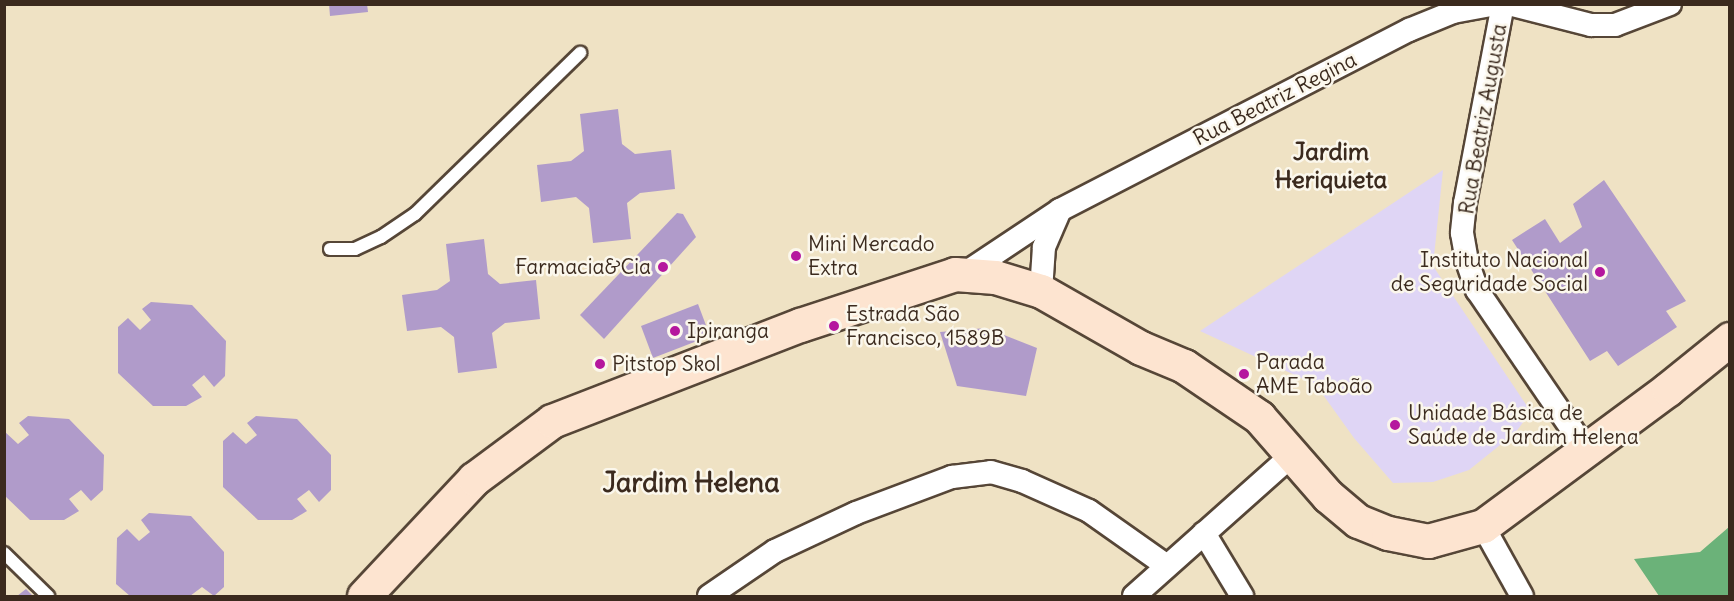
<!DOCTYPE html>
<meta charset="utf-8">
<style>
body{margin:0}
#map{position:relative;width:1734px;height:601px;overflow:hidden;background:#efe2c4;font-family:Delius,sans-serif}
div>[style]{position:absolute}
.built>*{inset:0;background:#dfd5f5}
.forest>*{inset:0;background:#6bb279}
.building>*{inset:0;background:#b09bca}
.roads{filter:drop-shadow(2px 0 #564637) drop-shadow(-2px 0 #564637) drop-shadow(0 2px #564637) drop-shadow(0 -2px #564637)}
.service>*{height:12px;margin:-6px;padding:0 6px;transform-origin:6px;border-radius:6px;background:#fff}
.minor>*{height:22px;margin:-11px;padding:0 11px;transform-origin:11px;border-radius:11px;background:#fff}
.secondary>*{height:33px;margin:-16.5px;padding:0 16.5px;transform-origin:16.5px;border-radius:16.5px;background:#fde4d0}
.dots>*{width:16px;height:16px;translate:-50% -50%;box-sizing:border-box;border:3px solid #fbf7ec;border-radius:50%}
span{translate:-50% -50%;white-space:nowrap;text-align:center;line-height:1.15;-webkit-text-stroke:5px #fbf7ec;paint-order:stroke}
.street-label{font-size:21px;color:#3b2a1e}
.poi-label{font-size:21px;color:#3b2a1e}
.left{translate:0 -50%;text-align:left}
.right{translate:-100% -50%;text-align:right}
.quarter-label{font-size:24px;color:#3b2a1e;font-weight:700}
.district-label{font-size:27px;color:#3b2a1e;font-weight:700}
.frame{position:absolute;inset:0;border:6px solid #3b2a1e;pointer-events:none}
</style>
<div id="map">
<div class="built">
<div style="clip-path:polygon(1443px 170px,1433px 266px,1531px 412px,1515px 433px,1469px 470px,1433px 482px,1393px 483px,1354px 438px,1316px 385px,1200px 331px)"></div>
</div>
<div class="forest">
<div style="clip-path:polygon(1729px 527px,1729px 596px,1659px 596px,1634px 559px,1700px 552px)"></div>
</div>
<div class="building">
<div style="clip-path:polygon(329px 4px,367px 4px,368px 12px,330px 16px)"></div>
<div style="clip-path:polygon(618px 109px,622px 144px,635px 154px,671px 150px,675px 189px,640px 193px,627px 203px,631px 239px,593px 243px,589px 208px,576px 197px,541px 202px,537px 165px,571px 161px,584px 151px,580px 114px)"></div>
<div style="clip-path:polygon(1604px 180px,1686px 301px,1666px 311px,1677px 327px,1618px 366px,1607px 351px,1590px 361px,1512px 240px,1545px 219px,1560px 243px,1582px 227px,1573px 204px)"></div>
<div style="clip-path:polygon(677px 213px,683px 214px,696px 237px,604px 339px,580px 315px)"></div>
<div style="clip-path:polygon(484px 239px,488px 274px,500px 284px,536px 280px,540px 319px,505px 323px,492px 333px,497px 368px,458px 373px,454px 337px,441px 327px,407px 331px,402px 295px,437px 290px,450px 281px,446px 244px)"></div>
<div style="clip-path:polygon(151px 302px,192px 305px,226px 341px,225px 376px,214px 387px,204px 375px,192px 385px,202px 397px,186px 406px,153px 406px,118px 373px,118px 327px,128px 318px,140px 330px,151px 320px,142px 309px)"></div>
<div style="clip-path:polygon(698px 304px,710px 336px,653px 358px,641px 326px)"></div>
<div style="clip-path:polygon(986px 328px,1037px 348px,1026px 396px,957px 386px,940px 332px)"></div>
<div style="clip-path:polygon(28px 416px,69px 419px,104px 455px,103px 490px,91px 501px,81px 490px,69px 499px,79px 511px,64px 520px,30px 520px,4px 495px,4px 431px,18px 444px,29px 435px,19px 423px)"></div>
<div style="clip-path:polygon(256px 416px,297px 419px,331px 455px,331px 490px,319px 502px,309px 490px,297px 499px,307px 511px,292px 520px,258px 520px,223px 487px,223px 441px,233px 432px,246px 444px,257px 435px,247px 423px)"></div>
<div style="clip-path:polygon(149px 513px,191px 516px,224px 552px,224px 587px,214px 596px,202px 587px,190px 596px,130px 596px,116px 584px,117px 538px,127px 529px,139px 541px,150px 532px,141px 520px)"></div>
<div style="clip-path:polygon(26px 589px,33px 596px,17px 596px)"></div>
</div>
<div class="roads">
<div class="service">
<div style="left:330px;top:249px;width:25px"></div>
<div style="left:355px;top:249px;width:29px;rotate:-25deg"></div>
<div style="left:381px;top:237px;width:41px;rotate:-34.1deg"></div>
<div style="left:415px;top:214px;width:231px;rotate:-44.3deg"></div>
<div style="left:4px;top:553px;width:62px;rotate:44.3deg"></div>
</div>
<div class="minor">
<div style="left:1503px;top:4px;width:203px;rotate:100.8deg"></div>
<div style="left:1465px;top:203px;width:30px;rotate:96deg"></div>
<div style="left:1462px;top:233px;width:28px;rotate:80deg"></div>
<div style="left:1467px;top:261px;width:31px;rotate:71deg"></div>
<div style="left:1477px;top:290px;width:194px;rotate:55.7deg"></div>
<div style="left:1509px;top:4px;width:85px;rotate:14.4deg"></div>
<div style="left:1591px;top:25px;width:24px"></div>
<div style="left:1615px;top:25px;width:59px;rotate:-20.9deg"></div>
<div style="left:967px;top:272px;width:112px;rotate:-33.7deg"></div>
<div style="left:1060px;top:210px;width:393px;rotate:-27.3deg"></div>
<div style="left:1409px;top:30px;width:48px;rotate:-22.2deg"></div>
<div style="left:1453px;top:12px;width:44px;rotate:-10.5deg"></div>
<div style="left:1041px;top:291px;width:44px;rotate:-86.1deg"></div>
<div style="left:1044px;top:247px;width:40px;rotate:-66.6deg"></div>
<div style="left:1483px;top:526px;width:80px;rotate:60.9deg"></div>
<div style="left:1204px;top:533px;width:74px;rotate:58.9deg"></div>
<div style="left:709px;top:596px;width:80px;rotate:-34.3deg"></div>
<div style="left:775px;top:551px;width:89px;rotate:-25.1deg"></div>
<div style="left:856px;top:513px;width:103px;rotate:-20.6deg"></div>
<div style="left:952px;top:477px;width:39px;rotate:-7deg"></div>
<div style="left:991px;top:472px;width:32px;rotate:16deg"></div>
<div style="left:1022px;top:481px;width:73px;rotate:24.1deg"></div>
<div style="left:1089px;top:511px;width:95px;rotate:35.2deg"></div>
<div style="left:1134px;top:596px;width:210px;rotate:-41.7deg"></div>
</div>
<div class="secondary">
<div style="left:364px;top:596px;width:161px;rotate:-46.8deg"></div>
<div style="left:474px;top:479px;width:97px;rotate:-36.6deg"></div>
<div style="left:552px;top:421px;width:266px;rotate:-21.2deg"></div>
<div style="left:800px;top:325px;width:163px;rotate:-18.2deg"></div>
<div style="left:955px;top:274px;width:40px;rotate:4.3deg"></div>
<div style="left:995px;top:277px;width:48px;rotate:16.9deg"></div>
<div style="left:1041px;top:291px;width:115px;rotate:29.7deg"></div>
<div style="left:1141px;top:348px;width:47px;rotate:22.7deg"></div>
<div style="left:1184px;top:366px;width:91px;rotate:34.2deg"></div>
<div style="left:1259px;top:417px;width:105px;rotate:48.9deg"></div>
<div style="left:1328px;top:496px;width:39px;rotate:40deg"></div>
<div style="left:1358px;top:521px;width:32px;rotate:22deg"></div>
<div style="left:1388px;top:533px;width:41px;rotate:11.3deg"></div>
<div style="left:1428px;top:541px;width:57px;rotate:-15.3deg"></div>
<div style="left:1483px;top:526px;width:230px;rotate:-36.5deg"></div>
<div style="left:1668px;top:389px;width:80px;rotate:-38.9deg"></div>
</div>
</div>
<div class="dots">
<div style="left:796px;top:256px;background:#b5179e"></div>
<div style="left:663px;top:267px;background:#b5179e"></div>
<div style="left:1600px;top:272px;background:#b5179e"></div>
<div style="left:834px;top:326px;background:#b5179e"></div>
<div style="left:675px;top:331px;background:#b5179e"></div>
<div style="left:600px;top:364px;background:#b5179e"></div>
<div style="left:1244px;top:374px;background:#b5179e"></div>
<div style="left:1395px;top:425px;background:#b5179e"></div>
</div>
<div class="street-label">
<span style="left:1275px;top:99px;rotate:-27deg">Rua Beatriz Regina</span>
<span style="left:1483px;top:119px;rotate:-80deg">Rua Beatriz Augusta</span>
</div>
<div class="poi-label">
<span class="left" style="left:808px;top:256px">Mini Mercado<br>Extra</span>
<span class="right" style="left:1588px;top:272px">Instituto Nacional<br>de Seguridade Social</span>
<span class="right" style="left:651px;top:267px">Farmacia&amp;Cia</span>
<span class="left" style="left:846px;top:326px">Estrada São<br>Francisco, 1589B</span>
<span class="left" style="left:687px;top:331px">Ipiranga</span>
<span class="left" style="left:1256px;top:374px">Parada<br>AME Taboão</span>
<span class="left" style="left:612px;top:364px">Pitstop Skol</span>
<span class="left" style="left:1408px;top:425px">Unidade Básica de<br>Saúde de Jardim Helena</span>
</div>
<div class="quarter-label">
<span style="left:1331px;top:166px">Jardim<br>Heriquieta</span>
</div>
<div class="district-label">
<span style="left:691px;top:483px">Jardim Helena</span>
</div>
<div class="frame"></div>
</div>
